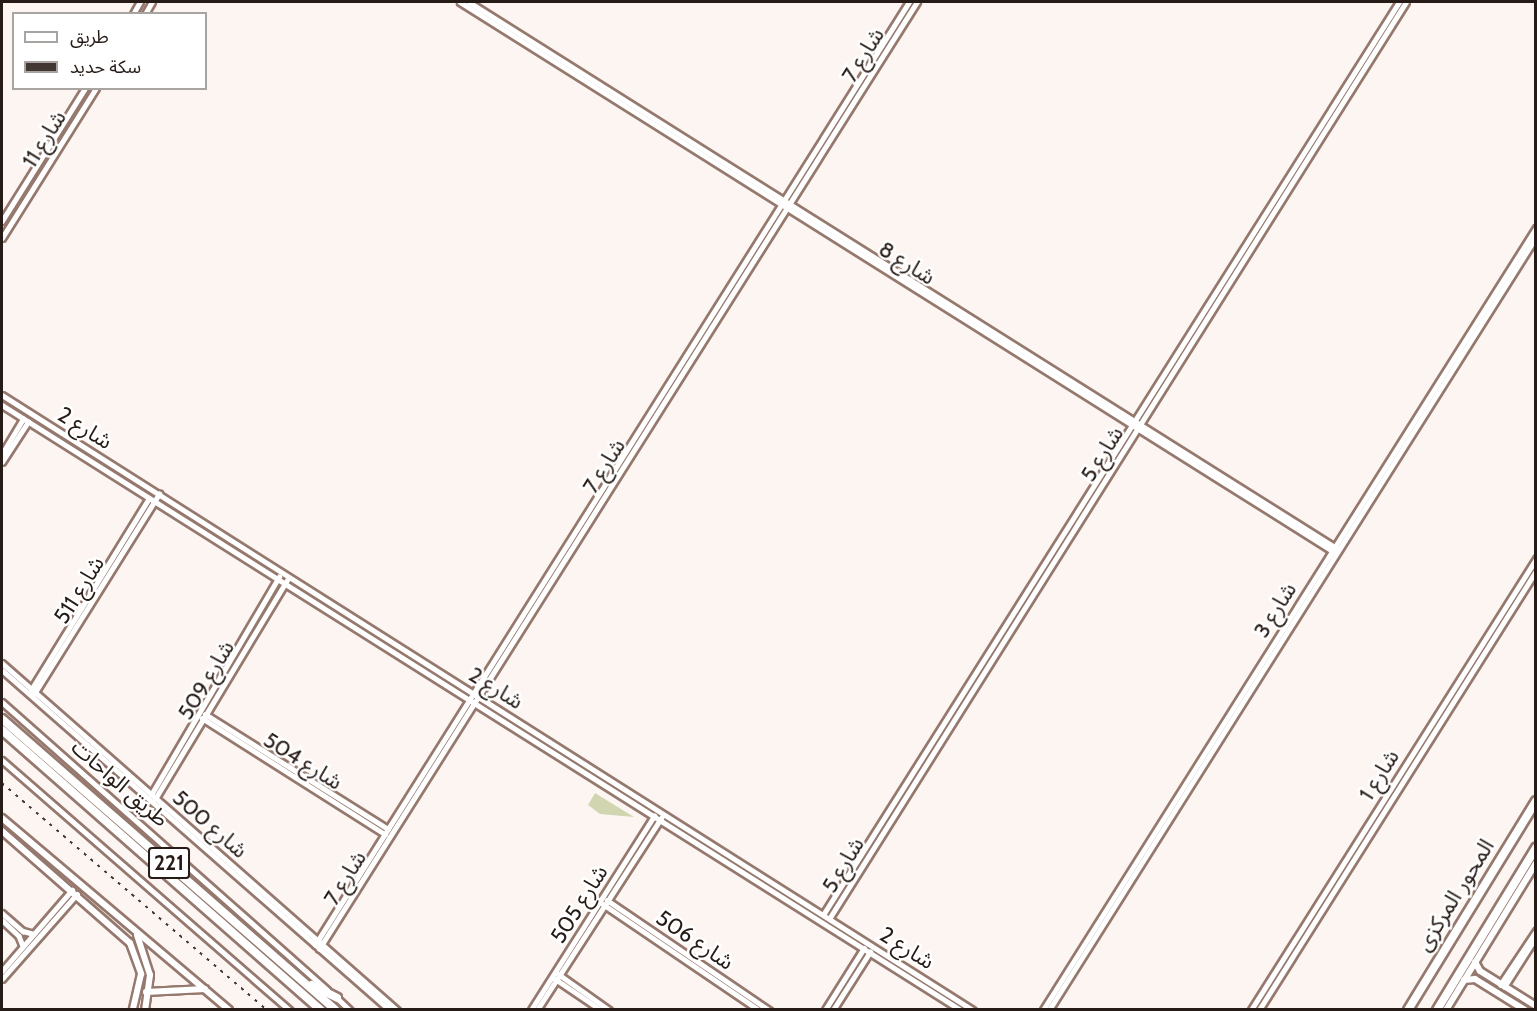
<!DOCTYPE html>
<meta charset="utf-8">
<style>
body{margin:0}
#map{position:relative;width:1537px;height:1011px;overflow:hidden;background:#fcf5f2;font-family:Cabin,"Noto Sans Arabic",sans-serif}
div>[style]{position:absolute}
.green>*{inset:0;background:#d2d6b0}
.roads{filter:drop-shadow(2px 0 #96796e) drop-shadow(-2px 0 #96796e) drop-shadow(0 2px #96796e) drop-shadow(0 -2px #96796e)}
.street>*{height:4.5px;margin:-2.25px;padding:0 2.25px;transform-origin:2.25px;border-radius:2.25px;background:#fff}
.secondary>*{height:6px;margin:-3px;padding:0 3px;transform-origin:3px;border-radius:3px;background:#fff}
.highway>*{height:8px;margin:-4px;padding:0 4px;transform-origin:4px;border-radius:4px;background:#fff}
.rail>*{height:1.5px;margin-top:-0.75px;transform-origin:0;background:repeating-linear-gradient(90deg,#423732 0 3px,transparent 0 9px)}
span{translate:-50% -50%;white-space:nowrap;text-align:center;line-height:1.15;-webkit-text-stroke:5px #fff;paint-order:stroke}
.shield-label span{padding:2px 4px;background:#fff;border:2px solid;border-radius:4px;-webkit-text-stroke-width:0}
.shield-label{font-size:21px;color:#261b16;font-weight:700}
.street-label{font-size:22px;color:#261b16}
.frame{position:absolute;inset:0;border:3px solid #261b16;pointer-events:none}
.legend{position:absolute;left:12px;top:12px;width:195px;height:78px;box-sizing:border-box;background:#fff;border:2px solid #a8a4a2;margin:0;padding:8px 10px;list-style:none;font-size:18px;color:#261b16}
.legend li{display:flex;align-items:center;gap:12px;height:30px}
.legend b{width:30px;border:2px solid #a8a4a2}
</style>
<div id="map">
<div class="green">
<div style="clip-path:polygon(595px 793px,634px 817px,600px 814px,588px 805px)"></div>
</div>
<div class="roads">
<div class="street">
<div style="left:460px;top:2px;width:1035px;rotate:32.17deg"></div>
<div style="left:469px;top:2px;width:1027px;rotate:32.19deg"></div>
<div style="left:133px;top:14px;width:14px;rotate:-60deg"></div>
<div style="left:145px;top:14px;width:14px;rotate:-60deg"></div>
<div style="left:2px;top:221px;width:157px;rotate:-58deg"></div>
<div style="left:2px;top:238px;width:177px;rotate:-57.9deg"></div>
<div style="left:2px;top:395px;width:1149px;rotate:32.35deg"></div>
<div style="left:2px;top:405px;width:1134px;rotate:32.25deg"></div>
<div style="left:2px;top:454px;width:41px;rotate:-59deg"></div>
<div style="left:2px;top:462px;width:48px;rotate:-57deg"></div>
<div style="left:2px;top:663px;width:526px;rotate:41.3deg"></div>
<div style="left:2px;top:670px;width:516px;rotate:41.23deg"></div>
<div style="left:31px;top:690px;width:225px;rotate:-58.4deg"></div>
<div style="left:34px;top:694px;width:236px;rotate:-58deg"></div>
<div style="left:2px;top:702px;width:434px;rotate:41.5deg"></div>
<div style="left:205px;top:714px;width:216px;rotate:32.1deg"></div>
<div style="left:202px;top:718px;width:217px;rotate:32.4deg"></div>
<div style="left:2px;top:760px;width:381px;rotate:41deg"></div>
<div style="left:151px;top:795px;width:253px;rotate:-59.6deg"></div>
<div style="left:155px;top:799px;width:256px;rotate:-58.9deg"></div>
<div style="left:607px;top:900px;width:196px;rotate:34.2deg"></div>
<div style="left:603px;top:904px;width:189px;rotate:34.2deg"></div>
<div style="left:2px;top:913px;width:28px;rotate:41deg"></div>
<div style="left:23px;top:931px;width:11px;rotate:15deg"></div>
<div style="left:823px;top:915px;width:1080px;rotate:-57.75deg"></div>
<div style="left:829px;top:919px;width:1083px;rotate:-57.82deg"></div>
<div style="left:2px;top:920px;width:23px;rotate:43deg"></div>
<div style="left:19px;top:936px;width:11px;rotate:68deg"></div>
<div style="left:315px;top:945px;width:1114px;rotate:-57.79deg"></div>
<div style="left:319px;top:949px;width:1120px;rotate:-57.73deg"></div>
<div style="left:2px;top:971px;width:107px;rotate:-49.2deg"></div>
<div style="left:557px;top:973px;width:64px;rotate:35.4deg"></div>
<div style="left:554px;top:978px;width:57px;rotate:34.2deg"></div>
<div style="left:2px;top:979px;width:113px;rotate:-48.6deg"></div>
<div style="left:1500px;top:985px;width:65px;rotate:-56.3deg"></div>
<div style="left:1504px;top:987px;width:59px;rotate:-57.4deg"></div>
<div style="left:336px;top:997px;width:19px;rotate:43deg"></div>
<div style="left:531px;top:1010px;width:230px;rotate:-57.6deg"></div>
<div style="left:537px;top:1010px;width:229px;rotate:-57.1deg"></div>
<div style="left:825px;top:1010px;width:73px;rotate:-57.8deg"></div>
<div style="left:833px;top:1010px;width:69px;rotate:-57.5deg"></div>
<div style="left:1043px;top:1010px;width:924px;rotate:-57.77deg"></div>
<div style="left:1049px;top:1010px;width:914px;rotate:-57.79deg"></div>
<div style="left:1251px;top:1010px;width:534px;rotate:-57.71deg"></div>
<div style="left:1259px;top:1010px;width:519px;rotate:-57.75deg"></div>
</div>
<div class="secondary">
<div style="left:2px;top:818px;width:297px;rotate:40.2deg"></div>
<div style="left:2px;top:831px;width:170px;rotate:41.2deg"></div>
<div style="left:130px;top:943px;width:33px;rotate:70deg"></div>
<div style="left:141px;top:974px;width:37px;rotate:103deg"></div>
<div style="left:137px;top:935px;width:42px;rotate:72deg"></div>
<div style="left:150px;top:975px;width:35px;rotate:98deg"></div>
<div style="left:1475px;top:962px;width:10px;rotate:61deg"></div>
<div style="left:1480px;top:971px;width:66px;rotate:32deg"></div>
<div style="left:1464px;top:980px;width:11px;rotate:-5deg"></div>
<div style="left:1475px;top:979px;width:59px;rotate:31.8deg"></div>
<div style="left:146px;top:992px;width:59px;rotate:-2.9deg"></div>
<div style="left:1446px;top:1010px;width:172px;rotate:-58.5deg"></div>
</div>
<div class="highway">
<div style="left:2px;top:719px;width:442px;rotate:41.1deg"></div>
<div style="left:2px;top:730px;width:424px;rotate:41.3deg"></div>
<div style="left:312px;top:985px;width:28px;rotate:27deg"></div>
<div style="left:1408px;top:1010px;width:245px;rotate:-58.5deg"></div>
<div style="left:1437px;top:1010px;width:190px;rotate:-58.6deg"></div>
</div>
</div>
<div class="rail">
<div style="left:2px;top:783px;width:349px;rotate:40.6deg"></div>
</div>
<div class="shield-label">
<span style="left:169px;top:863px">221</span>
</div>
<div class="street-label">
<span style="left:863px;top:55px;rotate:-58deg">شارع 7</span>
<span style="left:44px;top:139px;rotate:-58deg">شارع 11</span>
<span style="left:907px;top:263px;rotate:32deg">شارع 8</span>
<span style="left:85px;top:428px;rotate:32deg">شارع 2</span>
<span style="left:1102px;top:454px;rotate:-58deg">شارع 5</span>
<span style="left:604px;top:466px;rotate:-58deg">شارع 7</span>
<span style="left:79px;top:590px;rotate:-58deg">شارع 511</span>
<span style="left:1275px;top:610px;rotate:-58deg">شارع 3</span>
<span style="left:206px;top:680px;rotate:-59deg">شارع 509</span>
<span style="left:496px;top:688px;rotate:32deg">شارع 2</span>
<span style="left:303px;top:761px;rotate:32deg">شارع 504</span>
<span style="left:1379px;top:775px;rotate:-58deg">شارع 1</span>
<span style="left:120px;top:783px;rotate:41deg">طريق الواحات</span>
<span style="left:210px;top:824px;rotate:41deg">شارع 500</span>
<span style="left:843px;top:865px;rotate:-59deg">شارع 5</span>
<span style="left:345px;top:878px;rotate:-58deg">شارع 7</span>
<span style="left:1455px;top:895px;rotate:-58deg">المحور المركزى</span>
<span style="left:579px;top:904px;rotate:-58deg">شارع 505</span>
<span style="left:695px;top:940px;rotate:34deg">شارع 506</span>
<span style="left:907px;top:948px;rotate:32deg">شارع 2</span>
</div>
<div class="frame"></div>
<ul class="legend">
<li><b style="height:8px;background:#fff"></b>طريق</li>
<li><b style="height:8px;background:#423732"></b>سكة حديد</li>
</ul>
</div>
